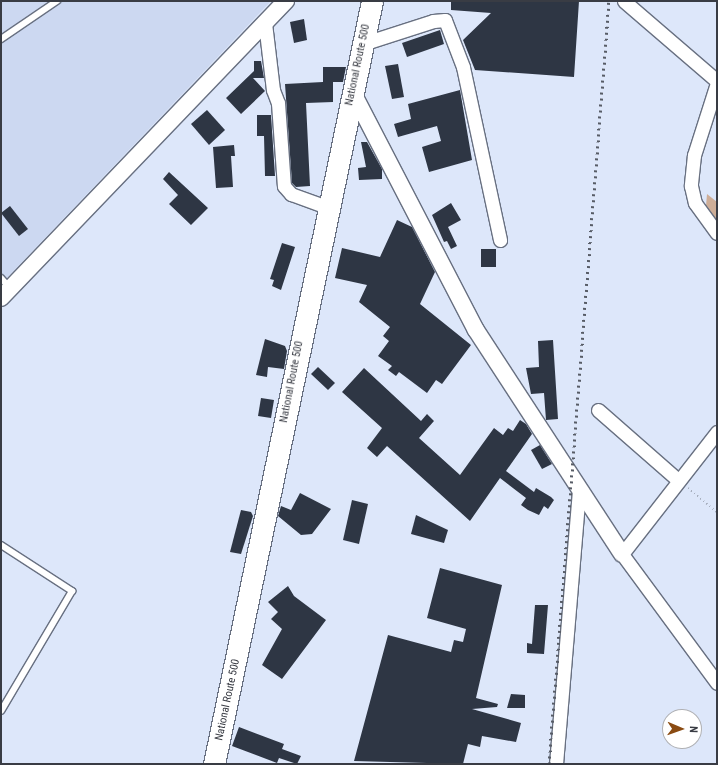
<!DOCTYPE html>
<style>
body{margin:0}
#map{position:relative;width:718px;height:765px;overflow:hidden;background:#dde7fa;font-family:"Roboto Condensed",sans-serif}
div>[style]{position:absolute}
.built>*{inset:0;background:#ccd8f1}
.green>*{inset:0;background:#ceae98}
.building>*{inset:0;background:#2e3644}
.path>*{height:2px;margin-top:-1px;transform-origin:0;background:repeating-linear-gradient(90deg,#a7afbe 0 1px,transparent 0 4px)}
.roads{filter:drop-shadow(1px 0 #687081) drop-shadow(-1px 0 #687081) drop-shadow(0 1px #687081) drop-shadow(0 -1px #687081)}
.service>*{height:6px;margin:-3px;padding:0 3px;transform-origin:3px;border-radius:3px;background:#fff}
.minor>*{height:13px;margin:-6.5px;padding:0 6.5px;transform-origin:6.5px;border-radius:6.5px;background:#fff}
.tertiary>*{height:16px;margin:-8px;padding:0 8px;transform-origin:8px;border-radius:8px;background:#fff}
.trunk>*{height:21px;margin:-10.5px;padding:0 10.5px;transform-origin:10.5px;border-radius:10.5px;background:#fff}
.rail>*{height:3px;margin-top:-1.5px;transform-origin:0;background:repeating-linear-gradient(90deg,#575c66 0 2px,transparent 0 6px)}
span{translate:-50% -50%;white-space:nowrap;text-align:center;line-height:1.15;-webkit-text-stroke:4px #fff;paint-order:stroke}
.street-label{font-size:11px;color:#393c44}
.frame{position:absolute;inset:0;border:2px solid #393c44;pointer-events:none}
.north{position:absolute;left:662px;top:709px;width:40px;height:40px;box-sizing:border-box;background:#fff;border:1px solid #b0b1b4;border-radius:50%;rotate:92deg;font-size:11px;font-weight:700;line-height:16px;text-align:center;color:#393c44}
.north::after{content:'';display:block;margin:auto;width:14px;height:18px;background:#8a4b12;clip-path:polygon(50% 0,100% 100%,50% 72%,0 100%)}
</style>
<div id="map">
<div class="built">
<div style="clip-path:polygon(1px 1px,271px 1px,1px 284px)"></div>
</div>
<div class="green">
<div style="clip-path:polygon(707px 194px,717px 202px,717px 227px,706px 206px)"></div>
</div>
<div class="building">
<div style="clip-path:polygon(451px 1px,579px 1px,574px 77px,475px 70px,463px 40px,491px 13px,451px 10px)"></div>
<div style="clip-path:polygon(304px 19px,307px 40px,294px 43px,290px 22px)"></div>
<div style="clip-path:polygon(440px 30px,444px 44px,407px 57px,402px 43px)"></div>
<div style="clip-path:polygon(254px 61px,261px 61px,264px 78px,253px 78px,265px 91px,241px 114px,226px 98px,254px 71px)"></div>
<div style="clip-path:polygon(398px 64px,404px 97px,392px 99px,385px 66px)"></div>
<div style="clip-path:polygon(323px 67px,346px 67px,343px 82px,333px 82px,333px 102px,306px 103px,310px 186px,296px 187px,292px 183px,285px 84px,323px 82px)"></div>
<div style="clip-path:polygon(460px 90px,472px 160px,429px 172px,422px 147px,441px 141px,437px 126px,398px 137px,394px 124px,411px 119px,408px 104px)"></div>
<div style="clip-path:polygon(207px 110px,225px 130px,209px 145px,191px 124px)"></div>
<div style="clip-path:polygon(257px 115px,271px 115px,275px 176px,265px 176px,264px 136px,257px 136px)"></div>
<div style="clip-path:polygon(361px 142px,367px 142px,382px 169px,382px 179px,359px 180px,358px 168px,366px 167px)"></div>
<div style="clip-path:polygon(234px 145px,235px 156px,231px 156px,233px 187px,216px 188px,213px 147px)"></div>
<div style="clip-path:polygon(169px 172px,208px 208px,191px 225px,169px 204px,178px 195px,163px 179px)"></div>
<div style="clip-path:polygon(451px 203px,461px 220px,448px 227px,457px 246px,451px 249px,447px 241px,444px 242px,432px 215px)"></div>
<div style="clip-path:polygon(10px 206px,28px 229px,19px 236px,1px 213px)"></div>
<div style="clip-path:polygon(397px 220px,412px 227px,435px 272px,420px 304px,471px 345px,442px 384px,436px 380px,427px 393px,399px 372px,396px 376px,388px 370px,392px 366px,378px 356px,389px 341px,383px 336px,390px 327px,359px 302px,367px 285px,335px 278px,342px 248px,380px 257px)"></div>
<div style="clip-path:polygon(282px 243px,295px 247px,281px 290px,272px 286px,274px 280px,270px 279px)"></div>
<div style="clip-path:polygon(481px 249px,496px 249px,496px 267px,481px 267px)"></div>
<div style="clip-path:polygon(265px 339px,285px 346px,287px 351px,284px 369px,268px 367px,267px 377px,256px 375px)"></div>
<div style="clip-path:polygon(553px 340px,558px 419px,546px 420px,544px 393px,531px 394px,526px 368px,539px 367px,538px 341px)"></div>
<div style="clip-path:polygon(318px 367px,335px 383px,328px 390px,311px 374px)"></div>
<div style="clip-path:polygon(364px 368px,421px 421px,427px 414px,434px 421px,419px 438px,460px 475px,494px 428px,503px 435px,508px 428px,513px 431px,520px 420px,526px 424px,532px 434px,506px 471px,534px 492px,536px 488px,551px 497px,554px 500px,548px 509px,544px 506px,539px 515px,528px 510px,521px 505px,526px 498px,500px 478px,470px 521px,387px 446px,377px 457px,367px 448px,382px 428px,342px 392px)"></div>
<div style="clip-path:polygon(261px 398px,274px 400px,271px 418px,258px 416px)"></div>
<div style="clip-path:polygon(540px 445px,552px 464px,542px 469px,531px 450px)"></div>
<div style="clip-path:polygon(300px 493px,331px 509px,312px 534px,301px 535px,278px 516px,281px 506px,291px 510px)"></div>
<div style="clip-path:polygon(352px 500px,368px 504px,359px 544px,343px 540px)"></div>
<div style="clip-path:polygon(241px 510px,251px 512px,253px 516px,241px 554px,230px 552px)"></div>
<div style="clip-path:polygon(416px 515px,448px 530px,444px 543px,411px 534px)"></div>
<div style="clip-path:polygon(440px 568px,502px 585px,476px 698px,498px 704px,497px 707px,472px 709px,521px 723px,516px 742px,482px 736px,480px 747px,468px 744px,463px 764px,354px 761px,388px 635px,451px 652px,454px 640px,463px 642px,466px 629px,427px 618px)"></div>
<div style="clip-path:polygon(288px 586px,294px 596px,326px 620px,282px 679px,262px 665px,282px 629px,271px 619px,278px 612px,268px 602px)"></div>
<div style="clip-path:polygon(535px 605px,548px 605px,544px 654px,527px 653px,527px 643px,532px 644px)"></div>
<div style="clip-path:polygon(511px 694px,525px 695px,525px 708px,507px 708px)"></div>
<div style="clip-path:polygon(239px 727px,284px 744px,282px 749px,301px 756px,297px 764px,279px 758px,277px 763px,232px 746px)"></div>
</div>
<div class="path">
<div style="left:688px;top:488px;width:38px;rotate:40deg"></div>
</div>
<div class="roads">
<div class="service">
<div style="left:1px;top:39px;width:68px;rotate:-34.2deg"></div>
<div style="left:1px;top:278px;width:12px;rotate:48deg"></div>
<div style="left:1px;top:545px;width:85px;rotate:32.9deg"></div>
<div style="left:72px;top:591px;width:139px;rotate:120.6deg"></div>
</div>
<div class="minor">
<div style="left:624px;top:1px;width:123px;rotate:40.7deg"></div>
<div style="left:265px;top:23px;width:67px;rotate:83.2deg"></div>
<div style="left:273px;top:90px;width:14px;rotate:69deg"></div>
<div style="left:278px;top:103px;width:83px;rotate:85.9deg"></div>
<div style="left:284px;top:186px;width:11px;rotate:49deg"></div>
<div style="left:291px;top:194px;width:37px;rotate:20deg"></div>
<div style="left:362px;top:44px;width:75px;rotate:-17.9deg"></div>
<div style="left:433px;top:21px;width:12px;rotate:-5deg"></div>
<div style="left:445px;top:20px;width:50px;rotate:69deg"></div>
<div style="left:463px;top:67px;width:177px;rotate:77.9deg"></div>
<div style="left:717px;top:83px;width:76px;rotate:107.7deg"></div>
<div style="left:694px;top:155px;width:31px;rotate:96deg"></div>
<div style="left:691px;top:186px;width:17px;rotate:77deg"></div>
<div style="left:695px;top:203px;width:37px;rotate:54deg"></div>
<div style="left:598px;top:410px;width:106px;rotate:41.2deg"></div>
<div style="left:717px;top:432px;width:155px;rotate:127.9deg"></div>
<div style="left:622px;top:554px;width:160px;rotate:53.6deg"></div>
<div style="left:556px;top:764px;width:276px;rotate:-85.2deg"></div>
</div>
<div class="tertiary">
<div style="left:353px;top:93px;width:267px;rotate:62.6deg"></div>
<div style="left:476px;top:330px;width:267px;rotate:56.9deg"></div>
<div style="left:1px;top:298px;width:412px;rotate:-46.2deg"></div>
</div>
<div class="trunk">
<div style="left:214px;top:764px;width:779px;rotate:-78.3deg"></div>
</div>
</div>
<div class="rail">
<div style="left:549px;top:764px;width:765px;rotate:-85.5deg"></div>
</div>
<div class="street-label">
<span style="left:358px;top:65px;rotate:-78deg">National Route 500</span>
<span style="left:292px;top:382px;rotate:-79deg">National Route 500</span>
<span style="left:228px;top:700px;rotate:-78deg">National Route 500</span>
</div>
<div class="frame"></div>
<div class="north">N</div>
</div>
